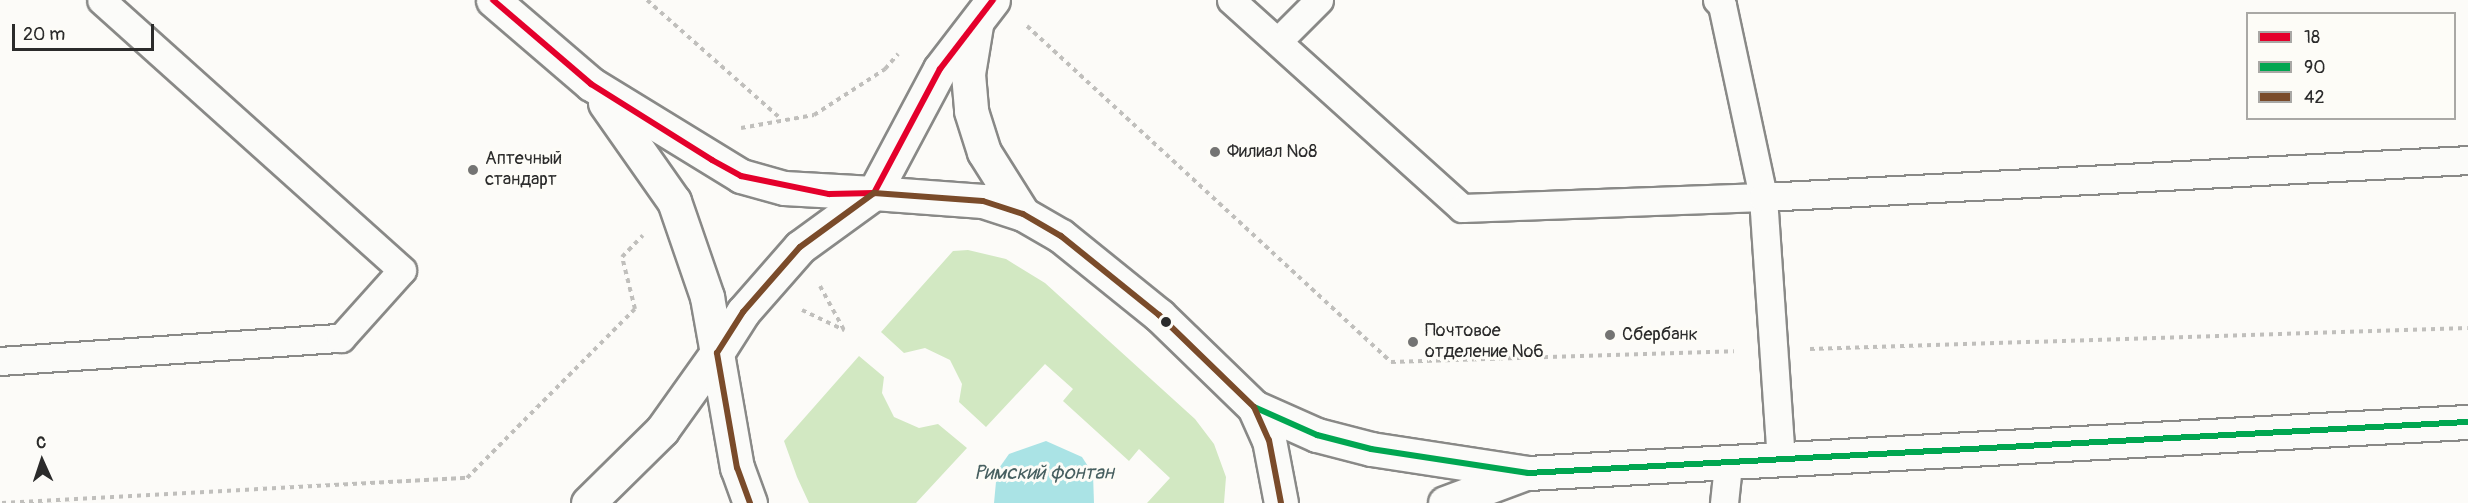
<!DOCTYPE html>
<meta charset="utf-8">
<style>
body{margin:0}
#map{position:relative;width:2468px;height:503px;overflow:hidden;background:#fcfbf8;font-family:Pangolin,sans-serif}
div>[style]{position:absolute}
.green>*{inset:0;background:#d2e8c2}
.water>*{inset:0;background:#aae3e5}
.path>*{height:4px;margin-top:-2px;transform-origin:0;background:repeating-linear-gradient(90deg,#c0bfbc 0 4.5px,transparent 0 9px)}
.roads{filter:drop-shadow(2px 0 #898987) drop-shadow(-2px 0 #898987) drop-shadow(0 2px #898987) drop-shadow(0 -2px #898987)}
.lane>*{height:27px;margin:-13.5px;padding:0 13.5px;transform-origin:13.5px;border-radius:13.5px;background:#fbfbf9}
.street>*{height:33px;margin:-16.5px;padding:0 16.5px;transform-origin:16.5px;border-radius:16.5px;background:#fbfbf9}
.secondary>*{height:33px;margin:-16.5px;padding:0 16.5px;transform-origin:16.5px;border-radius:16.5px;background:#fbfbf9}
.bus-1>*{height:6px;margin:-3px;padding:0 3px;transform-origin:3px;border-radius:3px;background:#e4002b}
.bus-2>*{height:6px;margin:-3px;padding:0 3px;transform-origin:3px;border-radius:3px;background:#00a651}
.bus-3>*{height:6px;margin:-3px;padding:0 3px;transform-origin:3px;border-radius:3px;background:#7a4b2a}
.dots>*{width:16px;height:16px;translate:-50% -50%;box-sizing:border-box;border:3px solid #fdfcf7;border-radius:50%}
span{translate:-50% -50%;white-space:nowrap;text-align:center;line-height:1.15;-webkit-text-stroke:6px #fdfcf7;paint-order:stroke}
.poi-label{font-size:18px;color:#2b2b2b}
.left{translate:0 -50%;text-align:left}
.water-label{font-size:20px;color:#475f60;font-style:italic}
.legend{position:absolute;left:2246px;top:12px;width:210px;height:108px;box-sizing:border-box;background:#fdfcf7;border:2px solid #a9a8a5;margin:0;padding:8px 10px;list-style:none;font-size:18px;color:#2b2b2b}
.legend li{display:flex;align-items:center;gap:12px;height:30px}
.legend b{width:30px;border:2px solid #a9a8a5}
.north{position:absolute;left:12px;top:431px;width:60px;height:60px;-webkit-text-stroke:4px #fdfcf7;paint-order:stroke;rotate:357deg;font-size:16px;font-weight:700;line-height:24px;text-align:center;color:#2b2b2b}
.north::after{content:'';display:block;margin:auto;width:21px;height:27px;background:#2b2b2b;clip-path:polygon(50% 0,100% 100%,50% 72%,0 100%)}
.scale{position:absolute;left:12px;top:24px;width:142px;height:27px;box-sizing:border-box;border:3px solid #2b2b2b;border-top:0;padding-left:8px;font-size:18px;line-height:21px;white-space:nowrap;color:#2b2b2b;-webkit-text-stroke:4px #fdfcf7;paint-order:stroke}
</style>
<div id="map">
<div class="green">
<div style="clip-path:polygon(968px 250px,1006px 259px,1045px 283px,1195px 419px,1214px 444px,1226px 477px,1224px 503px,1147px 503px,1170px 478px,1139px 449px,1129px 461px,1063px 401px,1073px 389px,1045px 364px,986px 427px,959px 402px,962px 384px,950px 360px,925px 348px,904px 353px,881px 332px,953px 251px)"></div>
<div style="clip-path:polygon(859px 356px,884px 377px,882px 393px,894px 417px,919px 428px,938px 424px,967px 448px,916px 503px,809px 503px,797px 477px,784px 441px)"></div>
</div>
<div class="water">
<div style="clip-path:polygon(1046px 441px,1082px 457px,1093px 474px,1094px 503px,994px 503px,997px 471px,1009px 454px)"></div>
</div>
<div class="path">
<div style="left:647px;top:0;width:179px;rotate:41.6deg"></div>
<div style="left:1027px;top:26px;width:495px;rotate:42.7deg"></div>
<div style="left:1391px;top:362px;width:343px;rotate:-1.8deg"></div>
<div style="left:741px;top:128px;width:74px;rotate:-10.1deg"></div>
<div style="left:814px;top:115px;width:85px;rotate:-32.9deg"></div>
<div style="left:885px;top:69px;width:20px;rotate:-49deg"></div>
<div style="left:820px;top:286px;width:50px;rotate:61.4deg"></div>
<div style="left:802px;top:310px;width:47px;rotate:25.5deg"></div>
<div style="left:1810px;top:349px;width:658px;rotate:-1.83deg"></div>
<div style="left:2px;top:503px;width:466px;rotate:-3.1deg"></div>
<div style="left:467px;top:478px;width:238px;rotate:-45.2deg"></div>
<div style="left:635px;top:309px;width:54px;rotate:-104deg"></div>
<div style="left:622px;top:257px;width:30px;rotate:-46deg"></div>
</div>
<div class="roads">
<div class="lane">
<div style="left:1231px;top:0;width:311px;rotate:42deg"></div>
<div style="left:1462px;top:208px;width:301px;rotate:-2.1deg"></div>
<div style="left:1763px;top:197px;width:265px;rotate:86.1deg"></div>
<div style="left:1717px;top:0;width:7px;rotate:45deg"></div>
<div style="left:1722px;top:5px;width:196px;rotate:77.9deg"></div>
<div style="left:1763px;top:197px;width:706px;rotate:-3deg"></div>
<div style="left:1278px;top:41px;width:58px;rotate:-45deg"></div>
<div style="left:0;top:361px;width:342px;rotate:-3.9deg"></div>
<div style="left:341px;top:338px;width:91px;rotate:-48.1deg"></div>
<div style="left:402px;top:270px;width:404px;rotate:-138.1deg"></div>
<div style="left:1724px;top:503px;width:39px;rotate:-84deg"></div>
</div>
<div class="street">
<div style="left:976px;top:25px;width:50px;rotate:99.3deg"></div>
<div style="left:968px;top:74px;width:37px;rotate:85deg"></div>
<div style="left:971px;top:111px;width:43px;rotate:72.4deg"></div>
<div style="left:984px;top:152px;width:73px;rotate:57.8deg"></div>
<div style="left:874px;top:193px;width:140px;rotate:-62deg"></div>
<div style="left:940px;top:69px;width:87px;rotate:-52.5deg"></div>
<div style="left:588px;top:503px;width:104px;rotate:-44.6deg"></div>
<div style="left:662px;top:430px;width:95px;rotate:-54.5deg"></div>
</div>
<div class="secondary">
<div style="left:493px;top:0;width:129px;rotate:40.6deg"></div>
<div style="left:591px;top:84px;width:176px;rotate:31.5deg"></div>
<div style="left:741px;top:176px;width:45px;rotate:15.6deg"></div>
<div style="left:784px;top:188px;width:89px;rotate:3.2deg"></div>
<div style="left:605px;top:103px;width:120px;rotate:54.9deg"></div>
<div style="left:674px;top:201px;width:102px;rotate:71deg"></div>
<div style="left:707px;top:297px;width:57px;rotate:79.9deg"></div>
<div style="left:1254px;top:407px;width:69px;rotate:24deg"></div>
<div style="left:1317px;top:435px;width:56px;rotate:14.5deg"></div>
<div style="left:1371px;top:449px;width:159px;rotate:8.7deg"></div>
<div style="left:1528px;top:473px;width:941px;rotate:-3.11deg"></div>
<div style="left:750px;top:503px;width:37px;rotate:-110deg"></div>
<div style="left:737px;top:468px;width:117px;rotate:-99.9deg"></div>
<div style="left:717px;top:353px;width:49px;rotate:-57.6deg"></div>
<div style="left:743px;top:312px;width:86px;rotate:-48.8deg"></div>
<div style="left:800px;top:247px;width:92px;rotate:-36.1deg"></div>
<div style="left:874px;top:193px;width:109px;rotate:4.2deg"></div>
<div style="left:983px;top:201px;width:42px;rotate:18deg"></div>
<div style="left:1023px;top:214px;width:44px;rotate:30.1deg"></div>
<div style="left:1061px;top:236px;width:126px;rotate:38.9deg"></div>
<div style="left:1159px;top:315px;width:132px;rotate:44.1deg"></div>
<div style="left:1254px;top:407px;width:36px;rotate:66deg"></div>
<div style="left:1269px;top:440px;width:64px;rotate:79.2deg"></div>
<div style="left:1445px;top:503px;width:83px;rotate:-20.4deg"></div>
</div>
</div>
<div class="bus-1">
<div style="left:493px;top:0;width:129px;rotate:40.6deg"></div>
<div style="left:591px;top:84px;width:143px;rotate:32.1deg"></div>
<div style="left:712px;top:160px;width:33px;rotate:29deg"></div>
<div style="left:741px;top:176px;width:90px;rotate:11.6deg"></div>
<div style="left:829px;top:194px;width:45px;rotate:-1.3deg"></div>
<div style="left:874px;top:193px;width:140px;rotate:-62deg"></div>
<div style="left:940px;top:69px;width:87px;rotate:-52.5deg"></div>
</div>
<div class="bus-2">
<div style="left:1254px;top:407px;width:69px;rotate:24deg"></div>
<div style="left:1317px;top:435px;width:56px;rotate:14.5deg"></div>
<div style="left:1371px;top:449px;width:159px;rotate:8.7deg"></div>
<div style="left:1528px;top:473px;width:941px;rotate:-3.11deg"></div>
</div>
<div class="bus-3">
<div style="left:750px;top:503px;width:37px;rotate:-110deg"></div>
<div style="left:737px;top:468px;width:117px;rotate:-99.9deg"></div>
<div style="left:717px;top:353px;width:49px;rotate:-57.6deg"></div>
<div style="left:743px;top:312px;width:86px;rotate:-48.8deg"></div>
<div style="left:800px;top:247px;width:92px;rotate:-36.1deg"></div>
<div style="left:874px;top:193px;width:109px;rotate:4.2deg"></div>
<div style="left:983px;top:201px;width:42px;rotate:18deg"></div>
<div style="left:1023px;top:214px;width:44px;rotate:30.1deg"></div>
<div style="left:1061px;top:236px;width:126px;rotate:38.9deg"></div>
<div style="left:1159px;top:315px;width:132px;rotate:44.1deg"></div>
<div style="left:1254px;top:407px;width:36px;rotate:66deg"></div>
<div style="left:1269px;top:440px;width:64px;rotate:79.2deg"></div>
</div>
<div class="dots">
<div style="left:1215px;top:152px;background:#747473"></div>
<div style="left:473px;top:170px;background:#747473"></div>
<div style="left:1166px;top:322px;background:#2b2b2b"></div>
<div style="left:1610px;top:335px;background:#747473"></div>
<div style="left:1413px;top:342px;background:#747473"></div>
</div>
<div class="poi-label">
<span class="left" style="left:1227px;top:152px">Филиал №8</span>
<span class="left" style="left:485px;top:170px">Аптечный<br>стандарт</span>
<span class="left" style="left:1425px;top:342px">Почтовое<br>отделение №6</span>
<span class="left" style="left:1622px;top:335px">Сбербанк</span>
</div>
<div class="water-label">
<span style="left:1044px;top:472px">Римский фонтан</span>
</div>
<ul class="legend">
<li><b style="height:8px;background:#e4002b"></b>18</li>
<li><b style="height:8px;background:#00a651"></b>90</li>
<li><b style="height:8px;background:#7a4b2a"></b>42</li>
</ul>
<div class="north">С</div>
<div class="scale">20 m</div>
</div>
